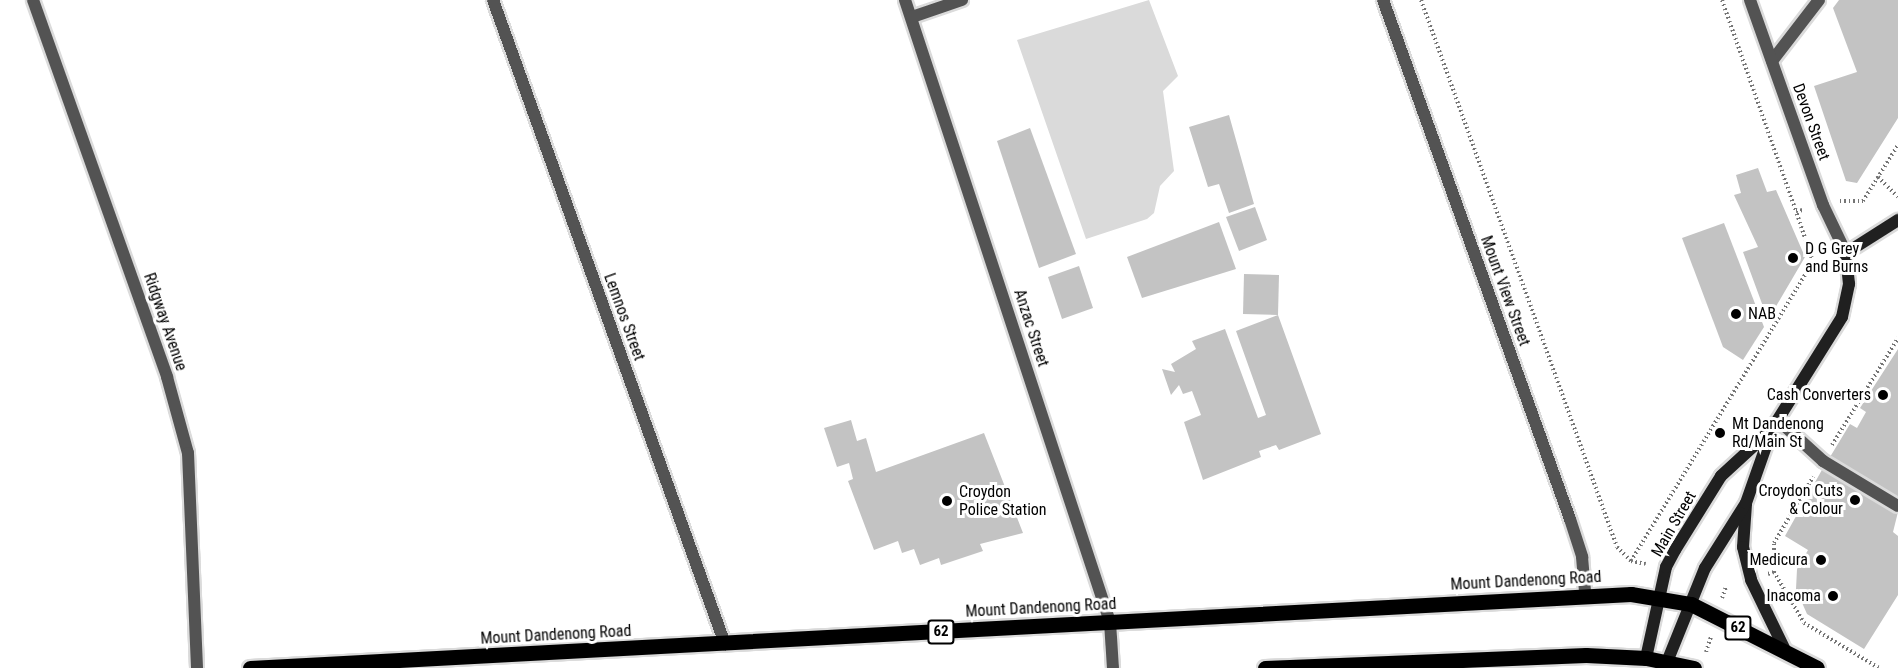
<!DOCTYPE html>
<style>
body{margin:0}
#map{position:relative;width:1898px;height:668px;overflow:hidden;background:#fff;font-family:"Roboto Condensed",sans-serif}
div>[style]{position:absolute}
.green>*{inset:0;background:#dadada}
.building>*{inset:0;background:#c3c3c3}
.path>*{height:4px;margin-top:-2px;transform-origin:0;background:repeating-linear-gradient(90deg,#757575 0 1.5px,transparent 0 4.5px)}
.roads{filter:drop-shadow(2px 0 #dbdbdb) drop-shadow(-2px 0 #dbdbdb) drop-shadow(0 2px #dbdbdb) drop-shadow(0 -2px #dbdbdb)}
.lane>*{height:12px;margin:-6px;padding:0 6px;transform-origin:6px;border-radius:6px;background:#535353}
.street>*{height:12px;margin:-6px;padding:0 6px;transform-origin:6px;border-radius:6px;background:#535353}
.secondary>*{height:12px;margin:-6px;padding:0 6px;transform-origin:6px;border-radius:6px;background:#202020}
.primary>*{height:15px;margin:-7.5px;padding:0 7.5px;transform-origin:7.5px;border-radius:7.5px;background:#000}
.dots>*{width:16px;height:16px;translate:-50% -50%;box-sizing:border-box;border:3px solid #fff;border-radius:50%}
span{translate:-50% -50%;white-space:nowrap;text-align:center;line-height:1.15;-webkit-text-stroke:6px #fff;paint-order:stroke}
.shield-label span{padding:2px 4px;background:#fff;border:2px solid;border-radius:4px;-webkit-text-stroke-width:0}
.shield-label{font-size:15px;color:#000;font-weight:700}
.street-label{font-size:16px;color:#000}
.poi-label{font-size:16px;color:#000}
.left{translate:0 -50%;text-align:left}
.right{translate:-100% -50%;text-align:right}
</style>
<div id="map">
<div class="green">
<div style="clip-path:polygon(1149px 0,1178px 76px,1163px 91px,1174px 171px,1160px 186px,1154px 213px,1147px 219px,1086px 239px,1017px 40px)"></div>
</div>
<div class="building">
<div style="clip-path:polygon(1839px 0,1898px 0,1898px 118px,1857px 183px,1846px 181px,1814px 86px,1857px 72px,1833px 8px)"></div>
<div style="clip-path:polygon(1229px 115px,1254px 204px,1229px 213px,1219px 184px,1208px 187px,1189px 127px)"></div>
<div style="clip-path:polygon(1030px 128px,1076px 254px,1039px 268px,997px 141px)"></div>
<div style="clip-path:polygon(1758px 168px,1767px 192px,1776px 190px,1805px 257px,1768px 320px,1743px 252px,1758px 247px,1734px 195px,1741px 193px,1736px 175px)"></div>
<div style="clip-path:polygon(1255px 207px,1267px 240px,1239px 251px,1226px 217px)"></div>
<div style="clip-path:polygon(1219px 222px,1236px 269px,1142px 298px,1127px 257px)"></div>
<div style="clip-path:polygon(1724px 223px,1764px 327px,1743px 360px,1723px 347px,1682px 238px)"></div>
<div style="clip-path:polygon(1079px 266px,1093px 308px,1062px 319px,1048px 277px)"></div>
<div style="clip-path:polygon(1244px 274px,1279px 275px,1278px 315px,1243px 314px)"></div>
<div style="clip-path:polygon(1278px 315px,1321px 434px,1279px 450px,1276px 445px,1259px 451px,1261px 457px,1203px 480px,1184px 422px,1201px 415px,1192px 391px,1183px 394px,1179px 385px,1171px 395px,1162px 369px,1175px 372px,1171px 364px,1196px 349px,1192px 341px,1225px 329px,1258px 418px,1266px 415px,1236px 331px)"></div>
<div style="clip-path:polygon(1898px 349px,1898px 498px,1830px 457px,1850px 424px,1857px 428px,1866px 412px,1860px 408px)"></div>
<div style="clip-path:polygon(851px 420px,857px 441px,866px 438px,876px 472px,984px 433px,1023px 533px,980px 544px,983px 551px,941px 565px,939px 558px,920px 565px,914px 549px,902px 553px,898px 541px,874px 550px,848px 481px,853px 479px,849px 463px,837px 467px,824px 428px)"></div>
<div style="clip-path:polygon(1823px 468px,1898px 512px,1893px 532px,1898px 536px,1898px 595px,1864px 649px,1807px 614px,1796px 589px,1797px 569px,1808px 550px,1785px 536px)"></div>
</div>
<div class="path">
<div style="left:1421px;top:0;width:581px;rotate:70.29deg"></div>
<div style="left:1617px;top:547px;width:20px;rotate:45deg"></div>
<div style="left:1631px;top:561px;width:350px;rotate:-58.7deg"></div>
<div style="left:1813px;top:262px;width:54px;rotate:-108.4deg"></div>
<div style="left:1796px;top:211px;width:8px;rotate:-7deg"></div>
<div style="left:1722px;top:0;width:224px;rotate:70.7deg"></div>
<div style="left:1878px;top:177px;width:28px;rotate:45deg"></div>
<div style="left:1840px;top:201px;width:23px"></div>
<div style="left:1863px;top:201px;width:66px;rotate:-58deg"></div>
<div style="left:1832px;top:445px;width:126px;rotate:-58.3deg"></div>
<div style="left:1631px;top:561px;width:15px;rotate:11deg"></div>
<div style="left:1774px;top:572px;width:59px;rotate:59.5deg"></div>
<div style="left:1804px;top:623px;width:87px;rotate:31deg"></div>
<div style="left:1768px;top:574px;width:6px;rotate:-18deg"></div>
<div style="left:1774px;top:572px;width:29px;rotate:-90deg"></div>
<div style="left:1774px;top:543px;width:77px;rotate:-59.4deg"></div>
<div style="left:1722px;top:598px;width:12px;rotate:-70deg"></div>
<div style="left:1706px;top:652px;width:16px;rotate:-72deg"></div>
</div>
<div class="roads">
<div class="lane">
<div style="left:1772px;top:61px;width:77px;rotate:-52.4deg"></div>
<div style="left:1778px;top:420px;width:61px;rotate:42.3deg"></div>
<div style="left:1823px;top:461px;width:87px;rotate:31deg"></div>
</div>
<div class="street">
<div style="left:33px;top:0;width:400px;rotate:70.4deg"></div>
<div style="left:167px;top:377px;width:79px;rotate:74.6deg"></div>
<div style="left:188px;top:453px;width:215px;rotate:87.6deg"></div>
<div style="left:493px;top:0;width:685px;rotate:70.19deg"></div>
<div style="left:905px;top:0;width:655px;rotate:71.76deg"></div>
<div style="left:1110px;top:622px;width:46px;rotate:86.3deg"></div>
<div style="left:1383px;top:0;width:552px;rotate:70.19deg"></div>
<div style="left:1570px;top:519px;width:40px;rotate:72deg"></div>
<div style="left:1582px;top:557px;width:38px;rotate:85deg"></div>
<div style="left:1750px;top:0;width:218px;rotate:70.4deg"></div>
<div style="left:1823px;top:205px;width:53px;rotate:64.4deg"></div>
<div style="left:912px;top:17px;width:53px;rotate:-18.8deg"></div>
</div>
<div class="secondary">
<div style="left:1746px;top:504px;width:43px;rotate:94deg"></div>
<div style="left:1743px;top:547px;width:34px;rotate:76deg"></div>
<div style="left:1751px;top:580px;width:80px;rotate:64.1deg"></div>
<div style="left:1646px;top:658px;width:93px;rotate:-77.6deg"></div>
<div style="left:1666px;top:567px;width:19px;rotate:-62deg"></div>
<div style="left:1675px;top:550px;width:87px;rotate:-58.1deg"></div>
<div style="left:1721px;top:476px;width:68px;rotate:-42.6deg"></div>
<div style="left:1667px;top:662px;width:101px;rotate:-68deg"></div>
<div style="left:1705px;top:568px;width:77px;rotate:-57.8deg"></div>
<div style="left:1746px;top:503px;width:78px;rotate:-70.6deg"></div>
<div style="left:1772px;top:429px;width:132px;rotate:-58deg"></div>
<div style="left:1842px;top:317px;width:34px;rotate:-78deg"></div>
<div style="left:1849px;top:284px;width:31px;rotate:-96deg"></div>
<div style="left:1846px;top:253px;width:62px;rotate:-32.4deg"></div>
</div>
<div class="primary">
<div style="left:250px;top:668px;width:1383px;rotate:-3.07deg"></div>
<div style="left:1631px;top:594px;width:61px;rotate:9.5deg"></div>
<div style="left:1691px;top:604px;width:141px;rotate:26.9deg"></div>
<div style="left:1265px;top:668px;width:321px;rotate:-2.3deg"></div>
<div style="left:1586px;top:655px;width:60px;rotate:2.9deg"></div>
<div style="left:1646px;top:658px;width:49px;rotate:11.8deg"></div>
</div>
</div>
<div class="dots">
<div style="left:1793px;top:258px;background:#000"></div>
<div style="left:1736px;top:314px;background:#000"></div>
<div style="left:1883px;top:395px;background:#000"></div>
<div style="left:1720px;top:433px;background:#000"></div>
<div style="left:1855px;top:500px;background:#000"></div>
<div style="left:947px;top:501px;background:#000"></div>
<div style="left:1821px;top:560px;background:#000"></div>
<div style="left:1833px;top:596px;background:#000"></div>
</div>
<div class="shield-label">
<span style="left:1738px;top:628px">62</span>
<span style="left:941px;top:632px">62</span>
</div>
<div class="street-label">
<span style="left:1811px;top:122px;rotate:70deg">Devon Street</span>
<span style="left:1505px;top:291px;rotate:70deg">Mount View Street</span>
<span style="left:624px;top:317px;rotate:70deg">Lemnos Street</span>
<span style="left:165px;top:322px;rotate:71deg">Ridgway Avenue</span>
<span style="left:1031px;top:328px;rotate:72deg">Anzac Street</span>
<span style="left:1674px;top:524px;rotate:-60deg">Main Street</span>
<span style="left:1526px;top:581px;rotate:-3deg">Mount Dandenong Road</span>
<span style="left:1041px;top:608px;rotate:-3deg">Mount Dandenong Road</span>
<span style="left:556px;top:635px;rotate:-3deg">Mount Dandenong Road</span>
</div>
<div class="poi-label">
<span class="left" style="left:1805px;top:258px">D G Grey<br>and Burns</span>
<span class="left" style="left:1748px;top:314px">NAB</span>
<span class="right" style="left:1871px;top:395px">Cash Converters</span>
<span class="left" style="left:1732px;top:433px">Mt Dandenong<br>Rd/Main St</span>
<span class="right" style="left:1843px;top:500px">Croydon Cuts<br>&amp; Colour</span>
<span class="left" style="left:959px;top:501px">Croydon<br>Police Station</span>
<span class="right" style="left:1808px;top:560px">Medicura</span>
<span class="right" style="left:1821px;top:596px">Inacoma</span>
</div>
</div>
